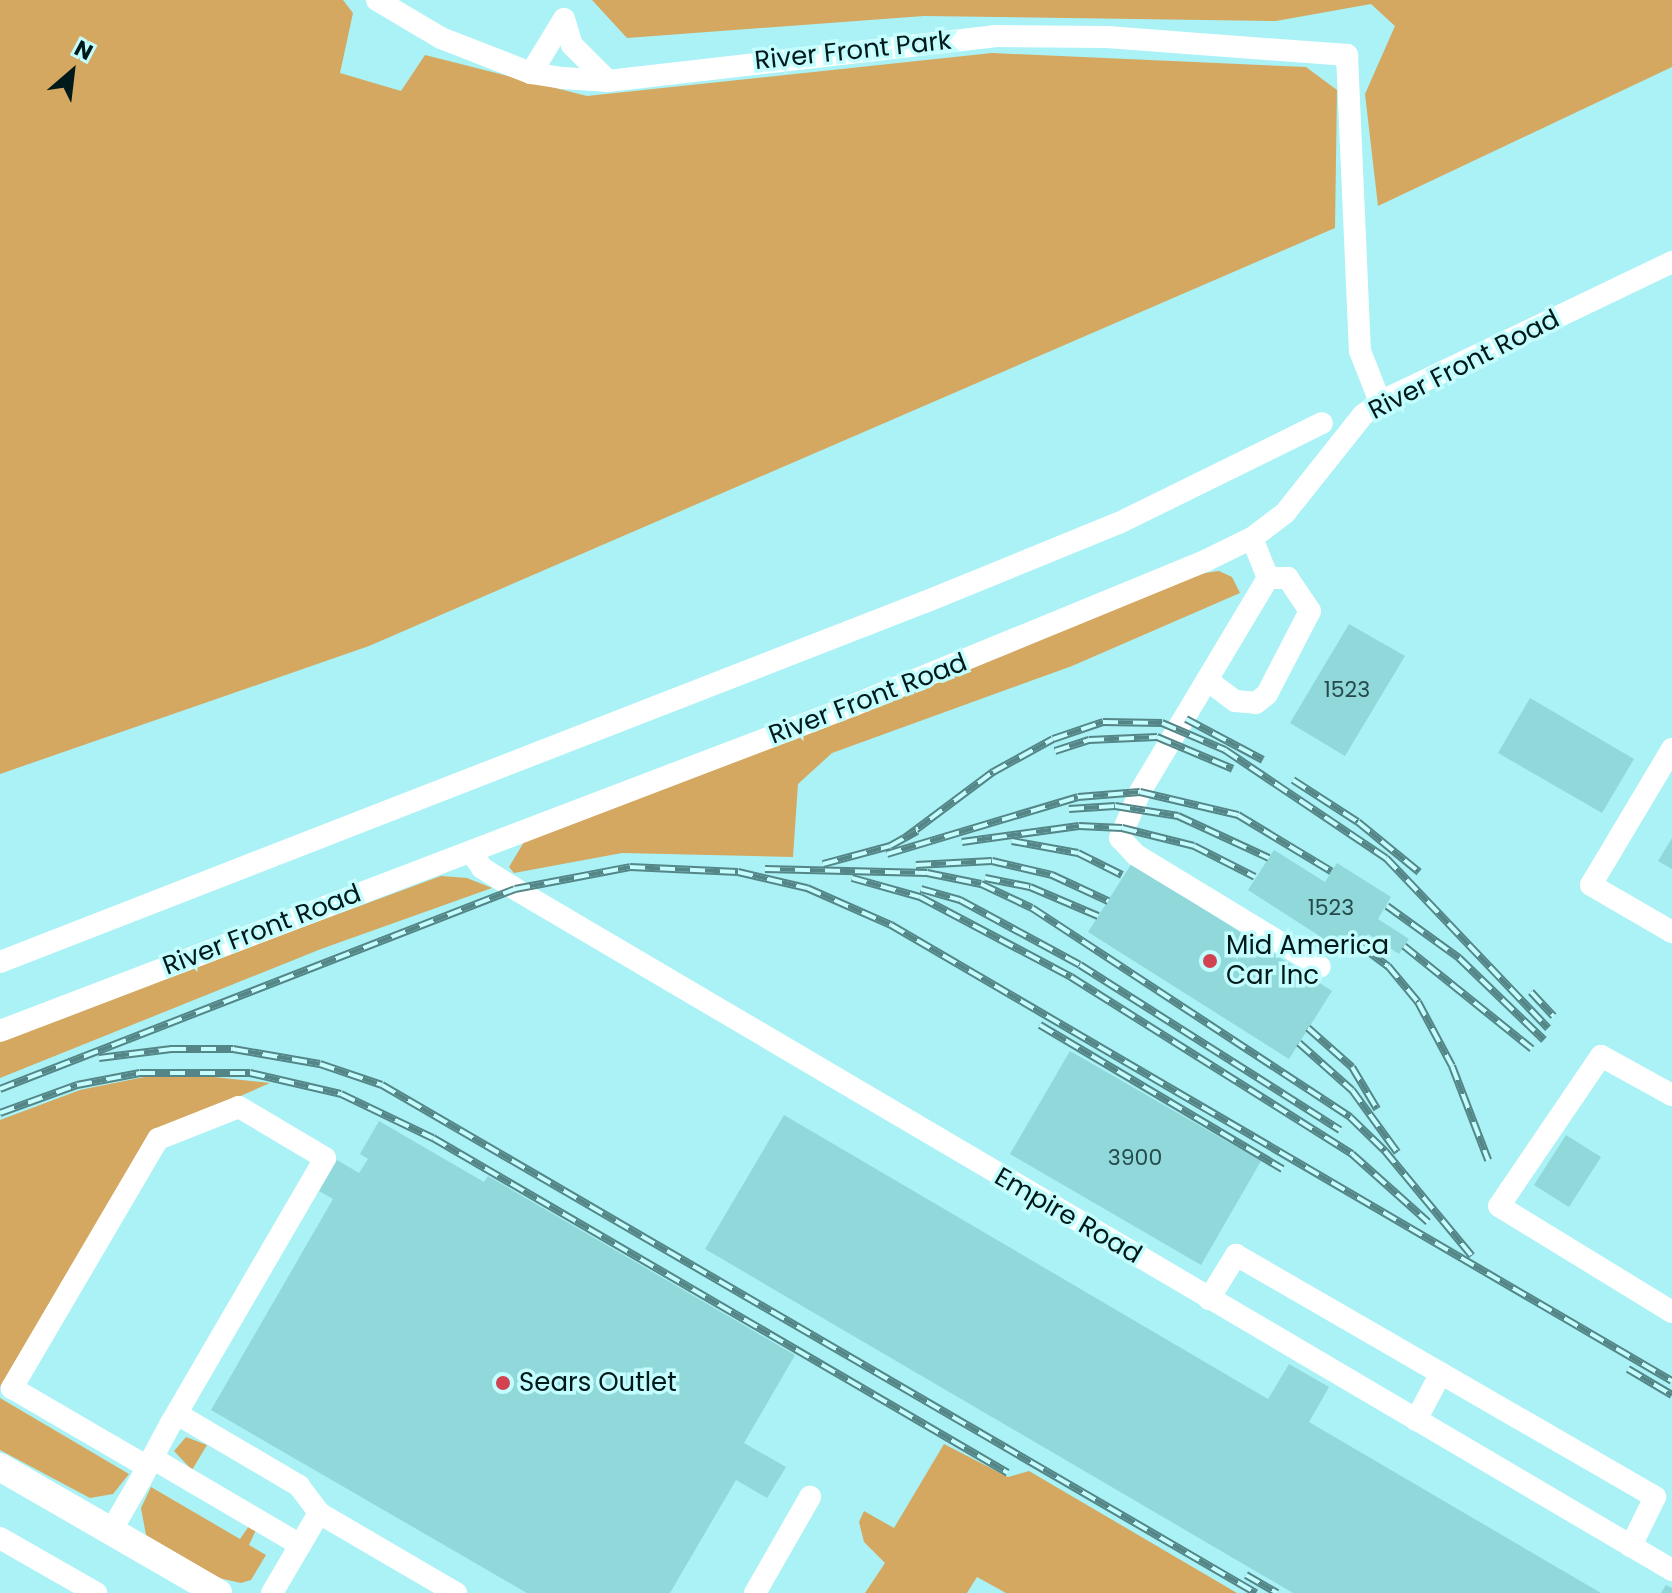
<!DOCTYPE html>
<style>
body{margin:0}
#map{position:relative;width:1672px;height:1593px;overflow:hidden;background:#aaf2f5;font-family:Poppins,sans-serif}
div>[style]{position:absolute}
.green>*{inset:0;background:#d4a861}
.building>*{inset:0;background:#91d8db}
.minor>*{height:22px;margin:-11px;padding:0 11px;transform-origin:11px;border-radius:11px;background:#fff}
.major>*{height:28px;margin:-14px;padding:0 14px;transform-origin:14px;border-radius:14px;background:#fff}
.rail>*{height:8px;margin-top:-4px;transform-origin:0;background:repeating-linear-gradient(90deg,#c4fdfe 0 15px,#548587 0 30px);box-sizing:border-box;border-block:2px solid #548587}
.dots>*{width:22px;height:22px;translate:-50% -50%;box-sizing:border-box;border:4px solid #c4fdfe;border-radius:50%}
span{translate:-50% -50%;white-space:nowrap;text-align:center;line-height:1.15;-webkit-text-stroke:7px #c4fdfe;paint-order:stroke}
.number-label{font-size:22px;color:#244a4b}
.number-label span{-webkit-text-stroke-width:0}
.street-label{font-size:26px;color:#001a1b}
.poi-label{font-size:26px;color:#001a1b}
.left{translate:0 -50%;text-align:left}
.north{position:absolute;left:32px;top:32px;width:80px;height:80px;-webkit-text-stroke:6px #c4fdfe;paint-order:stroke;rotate:28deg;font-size:22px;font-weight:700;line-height:32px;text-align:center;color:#001a1b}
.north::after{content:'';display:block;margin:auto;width:28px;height:36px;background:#001a1b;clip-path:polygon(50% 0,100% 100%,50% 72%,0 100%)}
</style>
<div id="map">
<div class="green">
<div style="clip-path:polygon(0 0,343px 0,353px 13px,340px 73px,401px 91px,425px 55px,587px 96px,992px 53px,1306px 67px,1337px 90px,1335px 228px,369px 646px,0 774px)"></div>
<div style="clip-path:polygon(592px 0,1672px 0,1672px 67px,1378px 206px,1365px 94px,1395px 26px,1371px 4px,1276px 21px,924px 16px,627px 38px)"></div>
<div style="clip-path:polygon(1219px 571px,1232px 577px,1240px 593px,1072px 666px,832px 753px,798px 784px,793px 857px,622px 853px,514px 873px,509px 867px,524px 842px,1198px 574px)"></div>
<div style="clip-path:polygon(441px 876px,467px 878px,492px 888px,321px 949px,0 1078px,0 1039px)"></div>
<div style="clip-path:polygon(195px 1075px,270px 1083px,147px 1137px,0 1387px,0 1120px,80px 1090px,149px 1076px)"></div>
<div style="clip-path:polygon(0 1398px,129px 1474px,113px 1494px,90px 1498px,0 1450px)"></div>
<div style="clip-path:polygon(186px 1437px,207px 1445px,192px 1470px,174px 1451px)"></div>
<div style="clip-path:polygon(944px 1444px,1008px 1477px,1029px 1471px,1237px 1593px,1006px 1593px,977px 1577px,967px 1593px,865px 1593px,885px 1563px,864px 1542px,859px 1522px,864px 1511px,894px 1528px)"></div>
<div style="clip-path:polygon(151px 1487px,240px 1539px,249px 1526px,256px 1530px,249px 1545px,266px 1555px,251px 1580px,241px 1583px,219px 1578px,146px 1535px,141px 1508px)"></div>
</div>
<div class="building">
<div style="clip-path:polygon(1349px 624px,1405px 656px,1345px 756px,1290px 723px)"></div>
<div style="clip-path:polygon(1530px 698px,1634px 759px,1602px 813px,1498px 753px)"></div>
<div style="clip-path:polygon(1672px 838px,1672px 869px,1658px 861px)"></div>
<div style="clip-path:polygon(1274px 850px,1325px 882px,1337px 863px,1391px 897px,1378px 919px,1409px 939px,1399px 954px,1368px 934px,1353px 958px,1338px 948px,1332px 957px,1312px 945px,1318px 935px,1248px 890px)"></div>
<div style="clip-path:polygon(1132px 863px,1332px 991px,1289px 1059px,1088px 932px)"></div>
<div style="clip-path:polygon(1070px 1051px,1261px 1161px,1201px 1265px,1010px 1154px)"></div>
<div style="clip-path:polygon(784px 1115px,1268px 1399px,1289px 1364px,1329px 1387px,1309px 1422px,1601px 1593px,1293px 1593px,956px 1396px,705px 1249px)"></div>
<div style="clip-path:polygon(379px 1121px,484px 1182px,488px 1176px,795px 1355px,744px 1443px,786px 1467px,767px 1498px,736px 1480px,670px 1593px,527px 1593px,211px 1410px,333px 1199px,319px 1191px,337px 1160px,359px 1173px,368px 1159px,360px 1154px)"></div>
<div style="clip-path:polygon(1566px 1135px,1601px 1157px,1569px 1207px,1534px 1185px)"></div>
<div style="clip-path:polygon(1666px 1585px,1672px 1588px,1672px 1593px,1661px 1593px)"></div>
</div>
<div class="minor">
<div style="left:377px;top:0;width:74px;rotate:30.7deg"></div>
<div style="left:441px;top:38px;width:97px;rotate:21.3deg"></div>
<div style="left:531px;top:73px;width:32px;rotate:9deg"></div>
<div style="left:563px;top:78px;width:45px;rotate:3.8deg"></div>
<div style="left:608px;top:81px;width:389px;rotate:-6.6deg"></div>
<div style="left:994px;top:36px;width:113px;rotate:0.5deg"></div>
<div style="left:1107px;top:37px;width:241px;rotate:4.3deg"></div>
<div style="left:1347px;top:55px;width:296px;rotate:87.5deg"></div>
<div style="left:1360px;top:351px;width:55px;rotate:68.6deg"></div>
<div style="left:564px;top:19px;width:27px;rotate:73deg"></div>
<div style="left:572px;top:45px;width:51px;rotate:45deg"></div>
<div style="left:531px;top:73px;width:63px;rotate:-58.6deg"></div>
<div style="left:1252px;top:538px;width:43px;rotate:68.2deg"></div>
<div style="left:1268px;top:578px;width:249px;rotate:120.9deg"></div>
<div style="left:1140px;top:792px;width:50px;rotate:113.5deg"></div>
<div style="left:1120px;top:838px;width:23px;rotate:47deg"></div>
<div style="left:1136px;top:855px;width:215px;rotate:31.3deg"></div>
<div style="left:1207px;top:680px;width:35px;rotate:37deg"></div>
<div style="left:1235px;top:701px;width:21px;rotate:5deg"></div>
<div style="left:1256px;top:703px;width:14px;rotate:-39deg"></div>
<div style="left:1267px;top:694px;width:93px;rotate:-62.6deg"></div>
<div style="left:1310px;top:611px;width:40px;rotate:-124deg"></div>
<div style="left:1288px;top:578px;width:20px;rotate:180deg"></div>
<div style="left:1672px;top:749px;width:158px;rotate:120.8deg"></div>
<div style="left:1591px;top:885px;width:94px;rotate:30.1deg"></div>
<div style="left:471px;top:852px;width:19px;rotate:55deg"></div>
<div style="left:482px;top:868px;width:39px;rotate:32deg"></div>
<div style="left:515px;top:889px;width:1343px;rotate:30.48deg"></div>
<div style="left:0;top:962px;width:993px;rotate:-21.27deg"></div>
<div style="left:925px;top:602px;width:209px;rotate:-22.2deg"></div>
<div style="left:1119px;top:523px;width:226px;rotate:-26.2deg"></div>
<div style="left:0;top:1031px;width:914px;rotate:-20.89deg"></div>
<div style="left:854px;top:705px;width:382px;rotate:-22.3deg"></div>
<div style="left:1207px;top:560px;width:50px;rotate:-26.1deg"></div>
<div style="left:1252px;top:538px;width:41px;rotate:-37.1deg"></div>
<div style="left:1285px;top:513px;width:125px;rotate:-51.5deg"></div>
<div style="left:1363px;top:415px;width:21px;rotate:-37deg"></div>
<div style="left:1380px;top:402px;width:324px;rotate:-25.6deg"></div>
<div style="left:1672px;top:1095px;width:81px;rotate:-151.2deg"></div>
<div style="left:1601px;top:1056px;width:181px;rotate:124.2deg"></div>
<div style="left:1499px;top:1206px;width:203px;rotate:31.5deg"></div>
<div style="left:1209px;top:1299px;width:52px;rotate:-58.5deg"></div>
<div style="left:1236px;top:1255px;width:484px;rotate:30deg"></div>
<div style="left:1655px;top:1497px;width:55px;rotate:116.1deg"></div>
<div style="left:177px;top:1414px;width:142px;rotate:30.5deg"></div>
<div style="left:299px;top:1486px;width:34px;rotate:53deg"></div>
<div style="left:319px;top:1513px;width:159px;rotate:30.3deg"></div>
<div style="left:1416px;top:1420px;width:53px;rotate:-62deg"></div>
<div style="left:152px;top:1458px;width:172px;rotate:30.4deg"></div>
<div style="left:111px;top:1531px;width:58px;rotate:-59.9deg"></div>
<div style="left:140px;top:1481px;width:66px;rotate:-61.9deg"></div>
<div style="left:171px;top:1423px;width:306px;rotate:-59.8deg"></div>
<div style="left:325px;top:1158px;width:100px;rotate:-149.3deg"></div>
<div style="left:239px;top:1107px;width:87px;rotate:158.4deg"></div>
<div style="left:158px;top:1139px;width:289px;rotate:120.4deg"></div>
<div style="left:12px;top:1388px;width:157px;rotate:30.2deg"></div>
<div style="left:0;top:1538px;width:111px;rotate:29.8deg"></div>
<div style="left:272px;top:1593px;width:93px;rotate:-59.6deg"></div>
<div style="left:755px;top:1593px;width:111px;rotate:-60.2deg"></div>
</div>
<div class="major">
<div style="left:0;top:1467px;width:252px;rotate:30deg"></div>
</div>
<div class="rail">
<div style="left:1186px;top:719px;width:87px;rotate:28deg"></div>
<div style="left:1055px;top:751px;width:36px;rotate:-18deg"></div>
<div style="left:1089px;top:740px;width:68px;rotate:-2.5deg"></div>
<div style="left:1157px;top:737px;width:82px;rotate:22.8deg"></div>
<div style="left:1293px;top:780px;width:77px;rotate:32.9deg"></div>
<div style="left:1358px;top:822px;width:79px;rotate:39.3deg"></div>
<div style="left:1069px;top:809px;width:46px;rotate:-3.7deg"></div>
<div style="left:1115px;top:806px;width:64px;rotate:9deg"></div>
<div style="left:1178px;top:816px;width:100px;rotate:24.8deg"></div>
<div style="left:906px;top:837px;width:109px;rotate:-36.8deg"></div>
<div style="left:993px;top:772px;width:68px;rotate:-28.8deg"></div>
<div style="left:1053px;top:739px;width:53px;rotate:-18.8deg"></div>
<div style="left:1103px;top:722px;width:59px;rotate:1deg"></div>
<div style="left:1162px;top:723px;width:69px;rotate:23.2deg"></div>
<div style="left:1225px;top:750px;width:194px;rotate:33.9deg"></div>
<div style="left:1386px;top:858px;width:235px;rotate:46.4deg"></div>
<div style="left:1012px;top:841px;width:67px;rotate:10.3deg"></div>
<div style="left:1078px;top:853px;width:49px;rotate:26.6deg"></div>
<div style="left:962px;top:842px;width:118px;rotate:-7.8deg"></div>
<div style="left:1079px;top:826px;width:43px;rotate:2.7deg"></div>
<div style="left:1122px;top:828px;width:74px;rotate:14deg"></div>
<div style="left:1194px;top:846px;width:68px;rotate:26.9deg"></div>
<div style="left:887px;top:854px;width:199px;rotate:-16.6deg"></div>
<div style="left:1078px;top:797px;width:62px;rotate:-4.6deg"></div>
<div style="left:1140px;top:792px;width:101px;rotate:13.2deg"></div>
<div style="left:1238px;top:815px;width:109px;rotate:31.1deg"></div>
<div style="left:823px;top:864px;width:69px;rotate:-15deg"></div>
<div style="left:890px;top:846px;width:31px;rotate:-29deg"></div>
<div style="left:916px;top:865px;width:76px;rotate:-3deg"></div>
<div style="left:992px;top:861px;width:62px;rotate:13.1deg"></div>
<div style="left:1052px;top:875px;width:62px;rotate:24.9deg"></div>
<div style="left:765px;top:869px;width:162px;rotate:1.4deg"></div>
<div style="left:927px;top:873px;width:55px;rotate:11.5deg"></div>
<div style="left:981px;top:884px;width:56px;rotate:25.2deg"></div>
<div style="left:1032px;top:908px;width:381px;rotate:33.3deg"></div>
<div style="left:1350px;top:1117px;width:49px;rotate:44.2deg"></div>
<div style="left:1385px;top:1151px;width:136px;rotate:50.4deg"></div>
<div style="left:852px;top:878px;width:71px;rotate:15.6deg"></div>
<div style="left:920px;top:897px;width:171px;rotate:27.9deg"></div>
<div style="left:1071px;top:977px;width:332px;rotate:32.2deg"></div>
<div style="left:1352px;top:1154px;width:102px;rotate:41.8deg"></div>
<div style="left:985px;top:878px;width:46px;rotate:11.3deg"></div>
<div style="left:1030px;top:887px;width:74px;rotate:23.1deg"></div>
<div style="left:921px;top:889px;width:41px;rotate:15.8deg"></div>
<div style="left:960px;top:900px;width:136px;rotate:28.4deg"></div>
<div style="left:1080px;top:965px;width:308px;rotate:32.4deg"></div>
<div style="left:1387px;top:906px;width:89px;rotate:35.8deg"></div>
<div style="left:1459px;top:958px;width:118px;rotate:44deg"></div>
<div style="left:1361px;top:946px;width:34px;rotate:37deg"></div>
<div style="left:1388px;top:966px;width:47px;rotate:50.2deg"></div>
<div style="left:1418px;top:1002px;width:72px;rotate:62deg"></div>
<div style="left:1452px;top:1066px;width:101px;rotate:69deg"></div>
<div style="left:1404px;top:946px;width:164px;rotate:38.8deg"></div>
<div style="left:1531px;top:992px;width:33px;rotate:47deg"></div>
<div style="left:1040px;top:1025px;width:282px;rotate:30.7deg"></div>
<div style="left:1308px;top:1028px;width:59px;rotate:41.6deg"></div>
<div style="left:1352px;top:1067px;width:49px;rotate:59.2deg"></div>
<div style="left:1299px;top:1043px;width:71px;rotate:41.6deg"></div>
<div style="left:1352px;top:1090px;width:77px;rotate:54deg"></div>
<div style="left:99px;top:1058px;width:73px;rotate:-7.1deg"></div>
<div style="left:171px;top:1049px;width:62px"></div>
<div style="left:233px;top:1049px;width:88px;rotate:9.8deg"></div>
<div style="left:320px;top:1064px;width:65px;rotate:18.7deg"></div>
<div style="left:382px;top:1085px;width:1011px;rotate:30.17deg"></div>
<div style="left:0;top:1089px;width:552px;rotate:-21.22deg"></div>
<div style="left:515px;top:889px;width:117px;rotate:-10.8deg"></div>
<div style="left:630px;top:867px;width:108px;rotate:2.7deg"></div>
<div style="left:738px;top:872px;width:71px;rotate:13.1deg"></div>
<div style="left:807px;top:888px;width:92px;rotate:23.8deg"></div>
<div style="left:891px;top:925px;width:904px;rotate:30.28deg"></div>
<div style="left:0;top:1113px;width:82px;rotate:-20deg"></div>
<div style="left:77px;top:1085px;width:64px;rotate:-10.8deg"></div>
<div style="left:140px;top:1073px;width:110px"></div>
<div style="left:250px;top:1073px;width:93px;rotate:13deg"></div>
<div style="left:341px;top:1094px;width:102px;rotate:25.6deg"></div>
<div style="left:433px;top:1138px;width:665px;rotate:30.23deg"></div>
<div style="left:1628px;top:1369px;width:51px;rotate:30.6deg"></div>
<div style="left:1246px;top:1575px;width:36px;rotate:30deg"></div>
</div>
<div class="dots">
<div style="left:1210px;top:961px;background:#d24251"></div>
<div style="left:503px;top:1383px;background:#d24251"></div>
</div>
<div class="number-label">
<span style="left:1347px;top:690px">1523</span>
<span style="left:1331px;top:908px">1523</span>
<span style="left:1135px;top:1158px">3900</span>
</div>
<div class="street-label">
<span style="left:853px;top:51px;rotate:-6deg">River Front Park</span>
<span style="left:1464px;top:365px;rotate:-27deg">River Front Road</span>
<span style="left:868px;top:699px;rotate:-21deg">River Front Road</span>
<span style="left:262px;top:930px;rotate:-21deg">River Front Road</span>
<span style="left:1068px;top:1216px;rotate:30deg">Empire Road</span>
</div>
<div class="poi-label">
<span class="left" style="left:1226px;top:961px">Mid America<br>Car Inc</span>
<span class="left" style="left:519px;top:1383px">Sears Outlet</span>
</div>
<div class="north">N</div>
</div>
